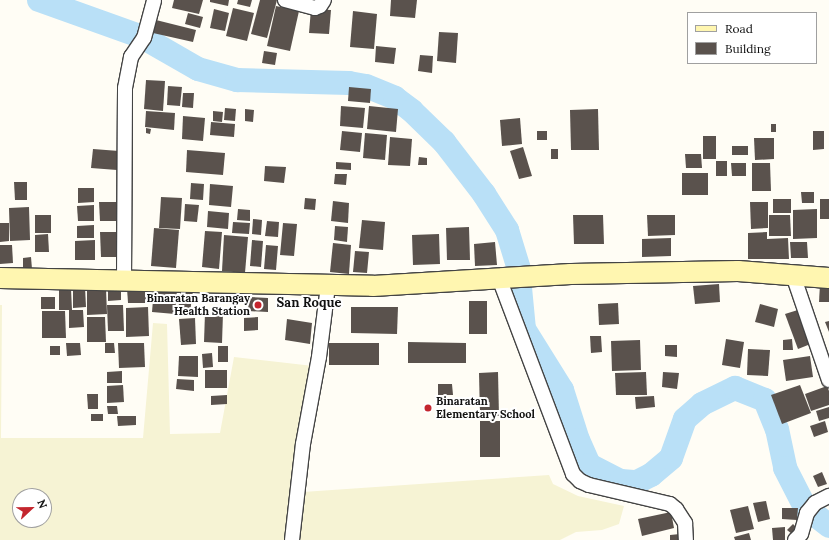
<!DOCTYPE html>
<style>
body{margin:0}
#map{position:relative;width:829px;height:540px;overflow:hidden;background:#fffdf5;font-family:Lora,serif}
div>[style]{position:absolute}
.farmland>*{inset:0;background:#f6f3d4}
.river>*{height:24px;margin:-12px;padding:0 12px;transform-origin:12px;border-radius:12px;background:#b9e0f7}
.building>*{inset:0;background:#5a524d}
.roads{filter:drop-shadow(1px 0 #444) drop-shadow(-1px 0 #444) drop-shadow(0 1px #444) drop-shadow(0 -1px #444)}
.minor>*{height:14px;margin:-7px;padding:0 7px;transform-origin:7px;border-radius:7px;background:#fff}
.secondary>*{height:20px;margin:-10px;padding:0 10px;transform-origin:10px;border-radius:10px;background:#fff6b0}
.dots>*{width:11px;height:11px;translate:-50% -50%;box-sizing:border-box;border:2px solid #fff;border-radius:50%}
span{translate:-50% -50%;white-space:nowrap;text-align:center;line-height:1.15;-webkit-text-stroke:4px #fff;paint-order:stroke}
.poi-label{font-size:11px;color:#111;font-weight:700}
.right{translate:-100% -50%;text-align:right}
.left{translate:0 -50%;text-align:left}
.quarter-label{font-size:13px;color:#111;font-weight:700}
.legend{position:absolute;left:687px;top:12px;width:130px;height:52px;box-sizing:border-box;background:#fff;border:1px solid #a0a0a0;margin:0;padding:5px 7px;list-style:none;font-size:12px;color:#111}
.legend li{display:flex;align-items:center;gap:8px;height:20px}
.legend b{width:20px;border:1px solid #a0a0a0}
.north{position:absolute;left:12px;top:488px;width:40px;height:40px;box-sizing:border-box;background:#fff;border:1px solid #a0a0a0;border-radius:50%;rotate:68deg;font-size:11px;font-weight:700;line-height:16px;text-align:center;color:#111}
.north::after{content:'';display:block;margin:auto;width:14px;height:18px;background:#c4262e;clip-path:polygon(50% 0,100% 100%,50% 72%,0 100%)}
</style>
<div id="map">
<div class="farmland">
<div style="clip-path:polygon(evenodd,0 305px,2px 305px,1px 438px,143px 438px,153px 323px,167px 324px,170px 434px,220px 433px,234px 357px,322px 367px,303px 492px,549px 475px,553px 484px,578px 496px,624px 506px,619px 524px,602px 530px,576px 532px,560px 540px,0 540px,0 305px,20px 496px,44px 496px,44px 520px,20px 520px,20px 496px)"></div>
</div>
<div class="river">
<div style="left:39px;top:0;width:104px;rotate:19.7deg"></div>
<div style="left:144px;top:38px;width:62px;rotate:29.9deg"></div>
<div style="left:198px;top:69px;width:41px;rotate:15.8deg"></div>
<div style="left:237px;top:80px;width:112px;rotate:1.5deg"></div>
<div style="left:349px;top:83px;width:17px;rotate:10deg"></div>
<div style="left:366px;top:86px;width:31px;rotate:22deg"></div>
<div style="left:395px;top:98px;width:21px;rotate:37deg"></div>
<div style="left:412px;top:111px;width:45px;rotate:44.1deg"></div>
<div style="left:444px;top:142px;width:66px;rotate:52.4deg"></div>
<div style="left:484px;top:194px;width:43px;rotate:57.4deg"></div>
<div style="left:507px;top:230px;width:39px;rotate:73deg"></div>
<div style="left:518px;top:267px;width:62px;rotate:84.5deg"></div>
<div style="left:524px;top:329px;width:72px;rotate:58.1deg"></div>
<div style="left:562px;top:390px;width:52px;rotate:72.3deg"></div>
<div style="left:578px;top:440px;width:27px;rotate:66deg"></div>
<div style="left:589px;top:465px;width:36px;rotate:27deg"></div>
<div style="left:621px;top:481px;width:16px;rotate:4deg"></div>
<div style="left:637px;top:482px;width:16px;rotate:-27deg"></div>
<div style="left:651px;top:475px;width:26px;rotate:-40deg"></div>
<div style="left:671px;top:458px;width:41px;rotate:-70.3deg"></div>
<div style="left:685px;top:419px;width:23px;rotate:-41deg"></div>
<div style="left:702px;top:404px;width:37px;rotate:-26deg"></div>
<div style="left:735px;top:388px;width:32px;rotate:22deg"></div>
<div style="left:765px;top:400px;width:31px;rotate:68deg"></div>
<div style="left:777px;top:429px;width:40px;rotate:78deg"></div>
<div style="left:785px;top:468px;width:44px;rotate:62.9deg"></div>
<div style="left:805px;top:507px;width:31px;rotate:38deg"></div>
</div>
<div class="building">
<div style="clip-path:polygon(174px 0,203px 0,199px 14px,172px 8px)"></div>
<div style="clip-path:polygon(210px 0,229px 0,228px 6px,210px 2px)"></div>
<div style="clip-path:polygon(238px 0,252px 0,250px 7px,237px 4px)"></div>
<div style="clip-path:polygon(260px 0,277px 0,267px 38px,251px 34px)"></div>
<div style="clip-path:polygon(391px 0,417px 0,415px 18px,390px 16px)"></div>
<div style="clip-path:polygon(276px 6px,299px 11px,290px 51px,267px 46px)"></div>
<div style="clip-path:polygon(233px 8px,254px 13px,247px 41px,226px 36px)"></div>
<div style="clip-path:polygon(214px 9px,229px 13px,225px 31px,210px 28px)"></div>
<div style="clip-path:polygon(311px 9px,331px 10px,329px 34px,309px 33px)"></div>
<div style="clip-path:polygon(353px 11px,377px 14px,374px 49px,350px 47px)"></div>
<div style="clip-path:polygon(188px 13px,203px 17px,200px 28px,185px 24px)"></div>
<div style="clip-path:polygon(156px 20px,196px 30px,193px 42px,153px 33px)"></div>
<div style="clip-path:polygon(439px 32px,458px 33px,456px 63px,437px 61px)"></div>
<div style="clip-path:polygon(376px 46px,396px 48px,394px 64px,375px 62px)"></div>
<div style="clip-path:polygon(264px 51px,277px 53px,275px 65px,262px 63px)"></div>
<div style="clip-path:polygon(420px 55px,433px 56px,432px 73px,418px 71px)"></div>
<div style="clip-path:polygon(146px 80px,165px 81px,163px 111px,144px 109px)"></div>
<div style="clip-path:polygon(168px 86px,182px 87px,180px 106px,167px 105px)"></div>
<div style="clip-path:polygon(349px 87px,371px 89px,370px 103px,348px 101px)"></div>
<div style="clip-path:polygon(183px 93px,194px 93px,193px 108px,182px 107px)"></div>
<div style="clip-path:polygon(341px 106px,365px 108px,363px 128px,340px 126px)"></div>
<div style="clip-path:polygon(369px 106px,398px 109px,396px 132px,367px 129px)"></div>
<div style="clip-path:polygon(225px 108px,236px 109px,235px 121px,224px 120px)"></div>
<div style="clip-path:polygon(245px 109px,254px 110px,253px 122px,245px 121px)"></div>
<div style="clip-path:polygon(598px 109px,599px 150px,571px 150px,570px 110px)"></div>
<div style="clip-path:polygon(146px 111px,175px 113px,174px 130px,145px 127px)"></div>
<div style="clip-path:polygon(213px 111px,223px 112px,222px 122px,213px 121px)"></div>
<div style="clip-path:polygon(183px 116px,205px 118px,203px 141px,182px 139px)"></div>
<div style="clip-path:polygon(520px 118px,522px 144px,502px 146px,500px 120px)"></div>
<div style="clip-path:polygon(211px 122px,235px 124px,234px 137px,210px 135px)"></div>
<div style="clip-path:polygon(771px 124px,776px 124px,776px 132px,771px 132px)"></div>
<div style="clip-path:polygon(146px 128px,151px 129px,150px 134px,146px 133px)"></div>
<div style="clip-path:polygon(342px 131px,362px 133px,360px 152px,340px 150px)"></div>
<div style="clip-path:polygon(537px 131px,547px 131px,547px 140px,537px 140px)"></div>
<div style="clip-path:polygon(813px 131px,824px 131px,824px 149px,813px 150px)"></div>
<div style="clip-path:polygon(365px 133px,387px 135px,385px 160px,363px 158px)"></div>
<div style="clip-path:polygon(703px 136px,716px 136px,716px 159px,703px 159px)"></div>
<div style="clip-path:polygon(390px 137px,412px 139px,410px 166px,388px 165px)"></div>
<div style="clip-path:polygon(754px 138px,774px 138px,774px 159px,755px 160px)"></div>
<div style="clip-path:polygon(732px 146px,748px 146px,748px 155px,732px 155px)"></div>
<div style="clip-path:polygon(523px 147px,532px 176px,519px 179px,510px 151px)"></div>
<div style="clip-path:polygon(93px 149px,119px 151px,117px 170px,91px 168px)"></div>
<div style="clip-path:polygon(551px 149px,558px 149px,558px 159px,551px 159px)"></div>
<div style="clip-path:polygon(187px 150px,225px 153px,223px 175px,186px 172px)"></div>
<div style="clip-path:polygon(685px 154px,701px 154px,702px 168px,686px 168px)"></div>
<div style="clip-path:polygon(419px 157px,427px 158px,427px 165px,418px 165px)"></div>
<div style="clip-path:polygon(716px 161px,727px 161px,727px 176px,716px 176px)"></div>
<div style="clip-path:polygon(336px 162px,351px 163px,351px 170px,336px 169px)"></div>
<div style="clip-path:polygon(731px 163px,746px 163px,746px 176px,732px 176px)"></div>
<div style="clip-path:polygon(752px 163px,770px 163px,771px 191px,752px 191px)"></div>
<div style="clip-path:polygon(265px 166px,286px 167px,284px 183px,264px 181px)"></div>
<div style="clip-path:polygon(682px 173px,708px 173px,708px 195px,682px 195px)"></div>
<div style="clip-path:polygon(335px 174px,347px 174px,346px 185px,334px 184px)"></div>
<div style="clip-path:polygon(14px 182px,27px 182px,27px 200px,15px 200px)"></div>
<div style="clip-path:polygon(191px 183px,204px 184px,203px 200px,190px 199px)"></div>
<div style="clip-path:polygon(210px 184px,233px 186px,231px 207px,209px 205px)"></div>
<div style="clip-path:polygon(78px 188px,94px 188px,94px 202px,78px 203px)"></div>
<div style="clip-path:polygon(801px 192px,814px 192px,814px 203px,802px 203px)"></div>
<div style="clip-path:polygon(161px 197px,182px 198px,180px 229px,159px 228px)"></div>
<div style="clip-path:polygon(305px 198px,316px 199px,315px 210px,304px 209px)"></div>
<div style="clip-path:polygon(773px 199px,791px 199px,791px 213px,773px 213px)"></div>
<div style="clip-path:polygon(820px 199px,829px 199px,829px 219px,820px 219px)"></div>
<div style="clip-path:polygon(333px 201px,349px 203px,348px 223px,331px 221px)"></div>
<div style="clip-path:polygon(99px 202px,117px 202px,117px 221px,100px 221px)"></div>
<div style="clip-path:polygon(750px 202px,768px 202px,768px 228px,751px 229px)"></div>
<div style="clip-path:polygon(185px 204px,199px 205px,197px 222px,184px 221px)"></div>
<div style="clip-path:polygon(94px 205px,94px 221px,78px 221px,77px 206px)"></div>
<div style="clip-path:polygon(29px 207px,30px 240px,10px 241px,9px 208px)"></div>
<div style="clip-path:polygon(238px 209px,250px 210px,250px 221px,237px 220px)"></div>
<div style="clip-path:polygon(817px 209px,817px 238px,793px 239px,793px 210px)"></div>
<div style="clip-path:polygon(208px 211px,229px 213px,228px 229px,207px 227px)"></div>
<div style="clip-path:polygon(35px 215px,51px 215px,51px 233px,35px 233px)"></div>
<div style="clip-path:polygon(573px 215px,603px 215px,604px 244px,574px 244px)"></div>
<div style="clip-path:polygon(647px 215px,675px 215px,675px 235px,648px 236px)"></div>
<div style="clip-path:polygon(769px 215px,790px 215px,791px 236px,769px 236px)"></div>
<div style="clip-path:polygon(253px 219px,262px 220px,261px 235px,252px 234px)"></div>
<div style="clip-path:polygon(362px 220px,385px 222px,383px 250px,359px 248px)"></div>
<div style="clip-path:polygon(267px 221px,279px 222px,278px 237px,265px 236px)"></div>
<div style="clip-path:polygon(233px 222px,250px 223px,249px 234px,232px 233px)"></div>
<div style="clip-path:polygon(0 223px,9px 223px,9px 241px,0 242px)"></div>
<div style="clip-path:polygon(283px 223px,297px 224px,294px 256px,280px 255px)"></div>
<div style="clip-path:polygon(94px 225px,94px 238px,77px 238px,77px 226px)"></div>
<div style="clip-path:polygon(335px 226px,348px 227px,347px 242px,334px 240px)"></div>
<div style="clip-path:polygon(469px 227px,470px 260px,447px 260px,446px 228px)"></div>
<div style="clip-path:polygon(154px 228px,179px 230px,176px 268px,151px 266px)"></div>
<div style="clip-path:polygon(205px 231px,222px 232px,219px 269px,202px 267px)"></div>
<div style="clip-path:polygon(100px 232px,120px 232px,121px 257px,101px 257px)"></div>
<div style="clip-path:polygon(767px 232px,767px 239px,788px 238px,789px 259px,748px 259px,748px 233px)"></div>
<div style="clip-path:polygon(48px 234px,49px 252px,35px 252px,35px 235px)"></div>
<div style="clip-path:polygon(439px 234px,440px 264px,413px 265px,412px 235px)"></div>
<div style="clip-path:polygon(224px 235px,248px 237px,245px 273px,222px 271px)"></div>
<div style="clip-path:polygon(671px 238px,671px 256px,642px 257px,642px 239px)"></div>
<div style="clip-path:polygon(95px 240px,95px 260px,75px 260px,75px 241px)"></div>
<div style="clip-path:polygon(252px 240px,263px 241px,261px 267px,250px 266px)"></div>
<div style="clip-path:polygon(495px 242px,497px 265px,475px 266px,474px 244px)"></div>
<div style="clip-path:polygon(790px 242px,807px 242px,808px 258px,791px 258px)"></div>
<div style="clip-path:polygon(333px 243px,351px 245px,349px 274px,330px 272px)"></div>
<div style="clip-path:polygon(0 245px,12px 245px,13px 263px,0 264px)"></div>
<div style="clip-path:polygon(266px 245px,278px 246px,276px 270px,264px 269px)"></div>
<div style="clip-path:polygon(355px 251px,369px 252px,367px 273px,353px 272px)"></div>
<div style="clip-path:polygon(31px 257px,32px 269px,23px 269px,23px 258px)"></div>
<div style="clip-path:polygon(719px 284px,720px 302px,695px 304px,693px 286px)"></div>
<div style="clip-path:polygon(820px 284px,829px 285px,829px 302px,819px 302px)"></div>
<div style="clip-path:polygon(121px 285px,121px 300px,108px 301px,108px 286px)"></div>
<div style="clip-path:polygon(73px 287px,85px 287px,86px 307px,73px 308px)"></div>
<div style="clip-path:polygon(151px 287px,151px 303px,128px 303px,127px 288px)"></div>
<div style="clip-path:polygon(154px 288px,177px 290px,175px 314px,152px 312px)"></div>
<div style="clip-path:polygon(59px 289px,71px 289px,72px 310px,83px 310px,84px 327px,69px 328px,69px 310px,59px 310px)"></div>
<div style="clip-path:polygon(106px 289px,107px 314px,87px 315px,87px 290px)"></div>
<div style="clip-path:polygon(181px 290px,193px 291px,190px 312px,178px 310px)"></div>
<div style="clip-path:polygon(41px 297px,55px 297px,55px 309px,41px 309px)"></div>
<div style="clip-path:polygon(249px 297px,268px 298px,268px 312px,248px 311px)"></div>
<div style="clip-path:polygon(469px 301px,487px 301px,487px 334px,469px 334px)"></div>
<div style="clip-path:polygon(618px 303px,619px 324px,599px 325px,598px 304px)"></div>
<div style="clip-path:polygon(760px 304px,778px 309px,774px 327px,755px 322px)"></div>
<div style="clip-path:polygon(107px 305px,123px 305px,124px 331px,108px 331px)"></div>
<div style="clip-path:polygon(148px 307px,149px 336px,126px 337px,126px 308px)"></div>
<div style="clip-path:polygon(351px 307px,398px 307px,397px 334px,351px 333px)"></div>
<div style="clip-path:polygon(801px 309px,813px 343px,798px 349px,785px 314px)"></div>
<div style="clip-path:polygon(42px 311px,65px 311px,66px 338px,42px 338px)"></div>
<div style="clip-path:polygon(205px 313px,223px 313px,222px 343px,204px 342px)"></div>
<div style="clip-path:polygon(87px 317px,105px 317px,106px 342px,87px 342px)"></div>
<div style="clip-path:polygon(258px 317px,258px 330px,244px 331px,244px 318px)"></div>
<div style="clip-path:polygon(195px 318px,196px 344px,181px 345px,179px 319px)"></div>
<div style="clip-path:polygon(287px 319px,312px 323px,310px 344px,285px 340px)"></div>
<div style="clip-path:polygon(829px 321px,829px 332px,825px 322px)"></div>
<div style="clip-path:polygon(590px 336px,601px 336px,602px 352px,591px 353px)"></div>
<div style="clip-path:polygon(726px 339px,744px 342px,740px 368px,722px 365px)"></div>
<div style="clip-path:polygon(792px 339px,793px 350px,783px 350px,783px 340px)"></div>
<div style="clip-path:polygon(640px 340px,641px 370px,612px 371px,611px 341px)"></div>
<div style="clip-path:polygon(408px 342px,466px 343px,466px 363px,408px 363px)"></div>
<div style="clip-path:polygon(66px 343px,80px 343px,81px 355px,67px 356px)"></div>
<div style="clip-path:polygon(105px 343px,114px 343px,115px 353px,105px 353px)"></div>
<div style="clip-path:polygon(118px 343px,144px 343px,145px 367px,119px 368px)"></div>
<div style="clip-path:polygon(329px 343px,379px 343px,379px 365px,329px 365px)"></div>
<div style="clip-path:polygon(665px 345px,677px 345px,677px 357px,665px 356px)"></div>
<div style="clip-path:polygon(50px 346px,60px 346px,60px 355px,50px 355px)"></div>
<div style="clip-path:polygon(218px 346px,228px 346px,228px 362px,218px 362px)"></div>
<div style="clip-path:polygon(748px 349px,770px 350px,768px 376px,747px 375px)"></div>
<div style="clip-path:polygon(212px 353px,213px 367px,203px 368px,202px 354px)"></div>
<div style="clip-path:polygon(179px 356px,198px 356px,198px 377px,178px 376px)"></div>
<div style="clip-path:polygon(810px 356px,813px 377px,786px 381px,783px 360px)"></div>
<div style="clip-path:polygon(205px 370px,227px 370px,227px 388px,205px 388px)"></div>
<div style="clip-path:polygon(122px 371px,122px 383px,107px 383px,107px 372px)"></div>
<div style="clip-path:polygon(498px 372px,499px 416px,480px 416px,479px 373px)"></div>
<div style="clip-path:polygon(646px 372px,647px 395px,616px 395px,615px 373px)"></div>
<div style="clip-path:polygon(663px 372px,679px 373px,677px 389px,662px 387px)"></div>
<div style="clip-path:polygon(177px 379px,194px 380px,194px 391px,176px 389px)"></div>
<div style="clip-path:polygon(438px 384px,452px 384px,453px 395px,438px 395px)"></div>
<div style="clip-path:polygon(123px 385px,124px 402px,107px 403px,107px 386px)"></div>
<div style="clip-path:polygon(800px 385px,811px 413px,782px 424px,771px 395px)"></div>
<div style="clip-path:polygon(827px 386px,829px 391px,829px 405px,811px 411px,805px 394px)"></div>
<div style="clip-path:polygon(87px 394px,98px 394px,98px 409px,88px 409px)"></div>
<div style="clip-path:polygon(227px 395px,227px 404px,211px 405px,211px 396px)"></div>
<div style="clip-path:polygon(654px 396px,655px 407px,636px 409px,635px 397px)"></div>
<div style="clip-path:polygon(107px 406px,117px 406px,118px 414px,108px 414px)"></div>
<div style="clip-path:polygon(829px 407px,829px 418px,819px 421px,816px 411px)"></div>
<div style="clip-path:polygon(91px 414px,103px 414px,103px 421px,91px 421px)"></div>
<div style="clip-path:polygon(117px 416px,136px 416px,136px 425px,118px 426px)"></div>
<div style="clip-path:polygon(480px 421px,500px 421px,500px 457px,480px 457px)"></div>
<div style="clip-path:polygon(825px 421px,828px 432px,814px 437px,810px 426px)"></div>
<div style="clip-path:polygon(822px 472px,827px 484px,818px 487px,813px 476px)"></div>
<div style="clip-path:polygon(766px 501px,770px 519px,758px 522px,753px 503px)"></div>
<div style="clip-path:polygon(748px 506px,754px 529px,736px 533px,730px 510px)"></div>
<div style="clip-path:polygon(782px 508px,798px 508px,797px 520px,782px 519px)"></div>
<div style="clip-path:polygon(671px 512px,674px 528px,642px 536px,638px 519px)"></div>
<div style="clip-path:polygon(793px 524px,797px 528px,792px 534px,787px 530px)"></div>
<div style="clip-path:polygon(785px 527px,785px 540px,773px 540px,772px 528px)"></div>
<div style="clip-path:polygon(749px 533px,751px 540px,735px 540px,734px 537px)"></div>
<div style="clip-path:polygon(680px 534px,681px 540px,670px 540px,670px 535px)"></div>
</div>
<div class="roads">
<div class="minor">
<div style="left:285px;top:0;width:31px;rotate:15deg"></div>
<div style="left:315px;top:8px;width:5px;rotate:-22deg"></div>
<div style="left:320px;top:6px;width:7px;rotate:-56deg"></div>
<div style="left:793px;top:275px;width:111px;rotate:71.1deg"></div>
<div style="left:499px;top:278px;width:210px;rotate:69.3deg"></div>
<div style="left:573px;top:474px;width:10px;rotate:45deg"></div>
<div style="left:580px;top:481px;width:10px;rotate:24deg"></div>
<div style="left:589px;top:485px;width:83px;rotate:13.2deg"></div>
<div style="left:670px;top:504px;width:8px;rotate:40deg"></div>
<div style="left:676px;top:509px;width:17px;rotate:57deg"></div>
<div style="left:685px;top:523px;width:17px;rotate:87deg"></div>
<div style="left:124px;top:281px;width:193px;rotate:-89.7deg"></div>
<div style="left:125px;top:88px;width:32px;rotate:-79deg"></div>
<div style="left:131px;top:57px;width:23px;rotate:-56deg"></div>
<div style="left:144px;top:38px;width:39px;rotate:-75deg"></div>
<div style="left:292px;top:540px;width:97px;rotate:-83.5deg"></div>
<div style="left:303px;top:444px;width:88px;rotate:-79.6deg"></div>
<div style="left:319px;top:357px;width:72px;rotate:-82.8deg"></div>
<div style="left:795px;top:540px;width:8px;rotate:-45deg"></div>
<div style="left:801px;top:534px;width:22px;rotate:-74deg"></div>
<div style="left:807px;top:513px;width:13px;rotate:-51deg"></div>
<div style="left:815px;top:503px;width:16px;rotate:-27deg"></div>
</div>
<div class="secondary">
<div style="left:0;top:278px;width:373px;rotate:1.2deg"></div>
<div style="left:373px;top:286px;width:198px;rotate:-3.5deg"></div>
<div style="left:571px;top:274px;width:167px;rotate:-1deg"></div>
<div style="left:738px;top:271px;width:91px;rotate:4.4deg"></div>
</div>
</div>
<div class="dots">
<div style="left:258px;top:305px;background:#c4262e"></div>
<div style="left:428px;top:408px;background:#c4262e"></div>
</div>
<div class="poi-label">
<span class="right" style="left:250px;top:305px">Binaratan Barangay<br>Health Station</span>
<span class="left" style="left:436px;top:408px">Binaratan<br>Elementary School</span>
</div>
<div class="quarter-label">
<span style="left:309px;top:303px">San Roque</span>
</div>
<ul class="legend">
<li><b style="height:5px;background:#fff6b0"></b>Road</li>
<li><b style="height:11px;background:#5a524d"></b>Building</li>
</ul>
<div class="north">N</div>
</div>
